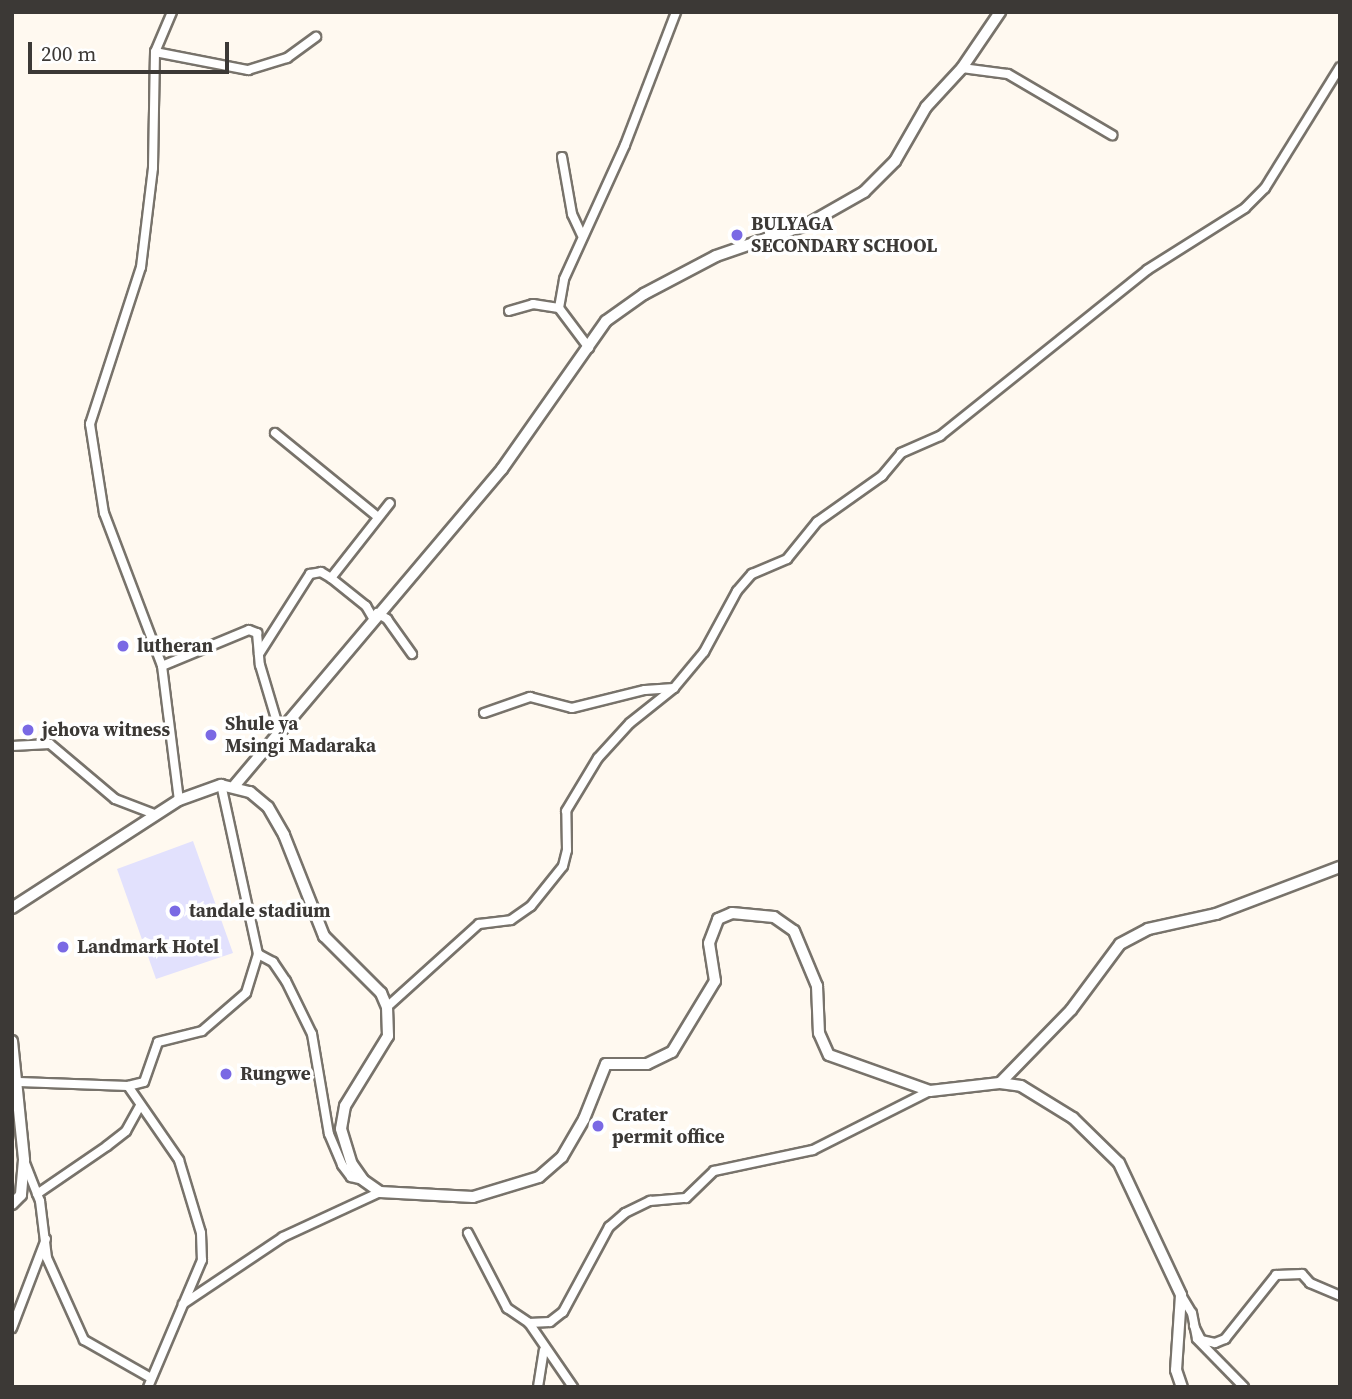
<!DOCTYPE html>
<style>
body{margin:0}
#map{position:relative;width:1352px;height:1399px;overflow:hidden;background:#fff9f0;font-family:"Source Serif 4",serif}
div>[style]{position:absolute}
.green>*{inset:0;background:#e2e1fd}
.roads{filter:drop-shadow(2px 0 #78736b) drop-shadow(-2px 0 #78736b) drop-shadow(0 2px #78736b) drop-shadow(0 -2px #78736b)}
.minor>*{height:8px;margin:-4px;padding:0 4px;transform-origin:4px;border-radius:4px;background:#fff}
.tertiary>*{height:10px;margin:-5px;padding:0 5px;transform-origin:5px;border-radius:5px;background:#fff}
.secondary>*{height:10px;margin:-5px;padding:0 5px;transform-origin:5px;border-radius:5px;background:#fff}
.dots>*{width:19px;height:19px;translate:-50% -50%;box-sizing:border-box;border:4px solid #fff;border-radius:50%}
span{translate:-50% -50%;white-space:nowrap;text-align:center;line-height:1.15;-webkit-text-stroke:7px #fff;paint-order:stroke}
.poi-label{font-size:19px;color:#3c3936;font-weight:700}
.left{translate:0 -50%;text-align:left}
.frame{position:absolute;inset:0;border:14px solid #3c3936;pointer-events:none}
.scale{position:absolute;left:28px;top:42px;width:201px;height:32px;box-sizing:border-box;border:4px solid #3c3936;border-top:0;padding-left:9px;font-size:21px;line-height:24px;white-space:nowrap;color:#3c3936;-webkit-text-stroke:5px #fff;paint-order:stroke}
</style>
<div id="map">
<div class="green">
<div style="clip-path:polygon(193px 841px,233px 953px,156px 979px,117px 869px)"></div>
</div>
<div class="roads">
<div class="minor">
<div style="left:172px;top:12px;width:43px;rotate:113deg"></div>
<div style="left:155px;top:52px;width:116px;rotate:91deg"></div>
<div style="left:153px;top:168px;width:100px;rotate:96.9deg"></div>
<div style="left:141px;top:267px;width:165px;rotate:108deg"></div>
<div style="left:90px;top:424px;width:90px;rotate:81.1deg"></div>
<div style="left:104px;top:513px;width:164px;rotate:69.2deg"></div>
<div style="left:162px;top:666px;width:135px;rotate:82.8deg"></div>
<div style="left:155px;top:52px;width:95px;rotate:11deg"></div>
<div style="left:248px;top:70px;width:41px;rotate:-17.1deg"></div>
<div style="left:287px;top:58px;width:36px;rotate:-36deg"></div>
<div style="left:962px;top:68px;width:46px;rotate:7.4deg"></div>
<div style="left:1008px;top:74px;width:121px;rotate:30.4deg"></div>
<div style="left:562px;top:157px;width:58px;rotate:80deg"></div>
<div style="left:572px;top:214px;width:23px;rotate:65deg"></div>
<div style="left:509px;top:311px;width:25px;rotate:-16deg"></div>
<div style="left:533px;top:304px;width:26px;rotate:9deg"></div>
<div style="left:589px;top:348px;width:50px;rotate:-126.9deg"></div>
<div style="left:559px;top:308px;width:29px;rotate:-80deg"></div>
<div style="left:564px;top:279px;width:147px;rotate:-65.5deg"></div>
<div style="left:625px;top:145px;width:142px;rotate:-69deg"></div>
<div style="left:275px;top:433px;width:133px;rotate:39.2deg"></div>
<div style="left:331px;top:578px;width:95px;rotate:-51.8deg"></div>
<div style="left:377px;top:613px;width:12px;rotate:31deg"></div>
<div style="left:387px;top:619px;width:43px;rotate:54.5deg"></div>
<div style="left:259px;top:654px;width:95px;rotate:-57.5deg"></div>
<div style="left:310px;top:574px;width:11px;rotate:-10deg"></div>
<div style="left:321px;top:572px;width:12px;rotate:31deg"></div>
<div style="left:331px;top:578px;width:45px;rotate:38.7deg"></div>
<div style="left:366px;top:606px;width:14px;rotate:60deg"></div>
<div style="left:162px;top:666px;width:94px;rotate:-22.5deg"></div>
<div style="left:249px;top:630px;width:9px;rotate:21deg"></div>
<div style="left:257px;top:633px;width:32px;rotate:85deg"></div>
<div style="left:260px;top:665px;width:70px;rotate:73.4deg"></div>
<div style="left:484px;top:713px;width:49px;rotate:-19.2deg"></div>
<div style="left:530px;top:697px;width:43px;rotate:14.7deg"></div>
<div style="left:572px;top:708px;width:75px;rotate:-13.9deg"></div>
<div style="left:645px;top:690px;width:29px;rotate:-4deg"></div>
<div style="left:12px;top:746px;width:38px;rotate:-3deg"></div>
<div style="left:50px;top:744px;width:85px;rotate:40.2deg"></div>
<div style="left:115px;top:799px;width:42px;rotate:21deg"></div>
<div style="left:258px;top:954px;width:17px;rotate:28deg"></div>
<div style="left:273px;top:962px;width:23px;rotate:56deg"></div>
<div style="left:286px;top:981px;width:59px;rotate:63.9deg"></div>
<div style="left:312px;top:1034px;width:101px;rotate:80.4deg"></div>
<div style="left:329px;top:1134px;width:34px;rotate:67deg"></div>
<div style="left:342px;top:1165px;width:15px;rotate:53deg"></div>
<div style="left:351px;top:1177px;width:12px;rotate:14deg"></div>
<div style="left:387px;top:1007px;width:124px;rotate:-42.1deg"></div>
<div style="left:479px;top:924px;width:32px;rotate:-7deg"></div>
<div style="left:511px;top:920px;width:24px;rotate:-35deg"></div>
<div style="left:531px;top:906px;width:51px;rotate:-51.3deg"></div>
<div style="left:563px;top:866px;width:16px;rotate:-76deg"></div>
<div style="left:567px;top:850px;width:39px;rotate:-91deg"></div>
<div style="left:566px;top:811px;width:62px;rotate:-58.9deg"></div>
<div style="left:598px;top:758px;width:47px;rotate:-47.6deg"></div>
<div style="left:630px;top:723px;width:56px;rotate:-38.5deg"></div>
<div style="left:674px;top:688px;width:47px;rotate:-50.2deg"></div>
<div style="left:704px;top:652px;width:69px;rotate:-61.6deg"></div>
<div style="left:737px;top:591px;width:23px;rotate:-49deg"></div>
<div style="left:752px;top:574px;width:38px;rotate:-23deg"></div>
<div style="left:787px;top:559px;width:48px;rotate:-51deg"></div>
<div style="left:817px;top:522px;width:80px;rotate:-35.3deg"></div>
<div style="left:882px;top:476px;width:30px;rotate:-50deg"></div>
<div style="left:901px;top:453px;width:43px;rotate:-23.6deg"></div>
<div style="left:940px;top:436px;width:265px;rotate:-38.7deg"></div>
<div style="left:1147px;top:270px;width:116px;rotate:-32.3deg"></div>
<div style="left:1245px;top:208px;width:28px;rotate:-45deg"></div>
<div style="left:1265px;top:188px;width:142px;rotate:-58.2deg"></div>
<div style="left:19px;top:1082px;width:109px;rotate:2.1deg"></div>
<div style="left:128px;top:1086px;width:16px;rotate:-14deg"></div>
<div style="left:144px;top:1082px;width:42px;rotate:-70.7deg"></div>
<div style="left:158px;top:1042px;width:45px;rotate:-14deg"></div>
<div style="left:202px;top:1031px;width:58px;rotate:-40.8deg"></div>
<div style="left:246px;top:993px;width:41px;rotate:-72.9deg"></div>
<div style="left:258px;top:954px;width:173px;rotate:-102.3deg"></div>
<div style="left:128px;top:1086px;width:90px;rotate:55.4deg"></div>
<div style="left:179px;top:1160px;width:76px;rotate:73.2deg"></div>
<div style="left:201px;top:1233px;width:27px;rotate:88deg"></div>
<div style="left:202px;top:1260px;width:138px;rotate:113deg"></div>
<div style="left:25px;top:1163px;width:41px;rotate:68.5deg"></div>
<div style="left:40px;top:1201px;width:57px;rotate:83deg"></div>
<div style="left:47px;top:1258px;width:90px;rotate:65.7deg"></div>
<div style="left:84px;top:1340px;width:77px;rotate:29.6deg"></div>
<div style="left:37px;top:1194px;width:85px;rotate:-34.4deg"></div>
<div style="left:107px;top:1146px;width:24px;rotate:-38deg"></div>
<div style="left:126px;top:1131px;width:29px;rotate:-61deg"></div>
<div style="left:468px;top:1233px;width:85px;rotate:62.5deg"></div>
<div style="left:507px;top:1308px;width:27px;rotate:34deg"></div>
<div style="left:529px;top:1323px;width:78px;rotate:55.5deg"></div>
<div style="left:1181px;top:1295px;width:21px;rotate:59deg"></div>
<div style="left:1192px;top:1313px;width:26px;rotate:79deg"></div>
<div style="left:1197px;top:1339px;width:67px;rotate:45.6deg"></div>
<div style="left:183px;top:1304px;width:120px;rotate:-33.8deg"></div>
<div style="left:283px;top:1237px;width:107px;rotate:-24.9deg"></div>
<div style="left:529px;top:1323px;width:21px;rotate:-3deg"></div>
<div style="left:550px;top:1322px;width:16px;rotate:-38deg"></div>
<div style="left:563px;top:1312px;width:97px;rotate:-61.6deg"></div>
<div style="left:609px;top:1227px;width:21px;rotate:-41deg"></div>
<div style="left:625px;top:1213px;width:28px;rotate:-26deg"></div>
<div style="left:650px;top:1201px;width:36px;rotate:-5deg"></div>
<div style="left:686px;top:1198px;width:39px;rotate:-44deg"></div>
<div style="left:714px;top:1171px;width:101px;rotate:-12deg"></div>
<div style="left:813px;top:1150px;width:131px;rotate:-26.8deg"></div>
<div style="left:1194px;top:1326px;width:16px;rotate:63deg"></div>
<div style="left:1201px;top:1340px;width:14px;rotate:12deg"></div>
<div style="left:1215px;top:1343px;width:11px;rotate:-22deg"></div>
<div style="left:1225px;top:1339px;width:82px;rotate:-51.4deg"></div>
<div style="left:1276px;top:1275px;width:26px;rotate:-2deg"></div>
<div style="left:1302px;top:1274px;width:12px;rotate:48deg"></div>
<div style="left:1310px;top:1283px;width:33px;rotate:23deg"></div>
<div style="left:12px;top:1328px;width:95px;rotate:-69.1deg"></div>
<div style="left:538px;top:1387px;width:37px;rotate:-81deg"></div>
</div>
<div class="tertiary">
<div style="left:235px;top:785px;width:414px;rotate:-49.8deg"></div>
<div style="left:502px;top:469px;width:181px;rotate:-54.9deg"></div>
<div style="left:606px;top:321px;width:47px;rotate:-35.4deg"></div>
<div style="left:644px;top:294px;width:81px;rotate:-27.8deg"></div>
<div style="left:716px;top:256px;width:95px;rotate:-19deg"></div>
<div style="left:806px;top:225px;width:67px;rotate:-29.6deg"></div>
<div style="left:864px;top:192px;width:44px;rotate:-45deg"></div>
<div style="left:895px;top:161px;width:62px;rotate:-60.1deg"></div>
<div style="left:926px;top:107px;width:53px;rotate:-47.3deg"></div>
<div style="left:962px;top:68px;width:68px;rotate:-55.8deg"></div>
<div style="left:12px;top:1041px;width:120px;rotate:84.2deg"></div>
<div style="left:24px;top:1160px;width:35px;rotate:95deg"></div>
<div style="left:21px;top:1195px;width:13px;rotate:135deg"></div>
<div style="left:1000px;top:1083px;width:102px;rotate:-45.8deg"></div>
<div style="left:1071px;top:1010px;width:82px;rotate:-53.4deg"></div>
<div style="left:1120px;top:944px;width:32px;rotate:-28deg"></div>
<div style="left:1148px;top:929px;width:70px;rotate:-12.4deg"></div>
<div style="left:1216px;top:914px;width:133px;rotate:-20.8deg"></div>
</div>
<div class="secondary">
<div style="left:12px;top:908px;width:199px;rotate:-32.9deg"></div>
<div style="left:179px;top:800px;width:45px;rotate:-19.7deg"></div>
<div style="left:221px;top:785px;width:30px;rotate:14deg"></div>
<div style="left:250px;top:792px;width:23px;rotate:40deg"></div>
<div style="left:268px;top:807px;width:32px;rotate:60deg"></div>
<div style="left:284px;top:835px;width:109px;rotate:68.4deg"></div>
<div style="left:324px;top:936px;width:81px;rotate:45deg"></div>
<div style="left:381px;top:993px;width:15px;rotate:67deg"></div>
<div style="left:387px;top:1007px;width:29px;rotate:88deg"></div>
<div style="left:388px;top:1036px;width:82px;rotate:121.6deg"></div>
<div style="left:345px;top:1106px;width:23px;rotate:100deg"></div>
<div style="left:341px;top:1129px;width:37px;rotate:73deg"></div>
<div style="left:352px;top:1164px;width:19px;rotate:55deg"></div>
<div style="left:363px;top:1180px;width:21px;rotate:35deg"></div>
<div style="left:380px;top:1192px;width:93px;rotate:3.1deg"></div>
<div style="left:473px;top:1197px;width:69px;rotate:-16.9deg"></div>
<div style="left:539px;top:1177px;width:30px;rotate:-41deg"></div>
<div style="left:562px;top:1157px;width:44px;rotate:-59.9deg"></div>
<div style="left:584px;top:1119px;width:59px;rotate:-68.2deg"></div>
<div style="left:606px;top:1064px;width:41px"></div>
<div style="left:647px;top:1064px;width:28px;rotate:-26deg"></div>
<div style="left:672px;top:1052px;width:83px;rotate:-58.8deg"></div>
<div style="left:715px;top:981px;width:38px;rotate:-99deg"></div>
<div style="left:709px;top:943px;width:26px;rotate:-69deg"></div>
<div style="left:718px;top:919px;width:15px;rotate:-23deg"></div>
<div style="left:732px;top:913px;width:42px;rotate:5.4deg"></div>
<div style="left:774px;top:917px;width:24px;rotate:35deg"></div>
<div style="left:794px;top:931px;width:60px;rotate:67.3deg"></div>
<div style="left:817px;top:986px;width:47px;rotate:87.6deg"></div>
<div style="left:819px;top:1033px;width:24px;rotate:66deg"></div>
<div style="left:829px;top:1055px;width:107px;rotate:19.6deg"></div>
<div style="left:930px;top:1091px;width:70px;rotate:-6.5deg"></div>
<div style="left:1000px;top:1083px;width:21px;rotate:8deg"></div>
<div style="left:1021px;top:1086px;width:61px;rotate:31.6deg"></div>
<div style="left:1073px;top:1118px;width:64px;rotate:44.4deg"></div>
<div style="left:1119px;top:1163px;width:146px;rotate:64.8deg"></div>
<div style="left:1181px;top:1295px;width:75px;rotate:93.8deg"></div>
<div style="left:1176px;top:1370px;width:18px;rotate:71deg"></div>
</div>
</div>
<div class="dots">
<div style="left:737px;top:235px;background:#7a69e4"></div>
<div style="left:123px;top:646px;background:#7a69e4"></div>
<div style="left:28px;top:730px;background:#7a69e4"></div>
<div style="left:211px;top:735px;background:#7a69e4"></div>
<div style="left:175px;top:911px;background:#7a69e4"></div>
<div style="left:63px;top:947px;background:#7a69e4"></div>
<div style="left:226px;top:1074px;background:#7a69e4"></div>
<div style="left:598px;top:1126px;background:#7a69e4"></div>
</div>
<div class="poi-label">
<span class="left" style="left:751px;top:235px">BULYAGA<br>SECONDARY SCHOOL</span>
<span class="left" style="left:137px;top:646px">lutheran</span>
<span class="left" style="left:225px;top:735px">Shule ya<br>Msingi Madaraka</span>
<span class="left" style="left:42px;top:730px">jehova witness</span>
<span class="left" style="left:189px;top:911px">tandale stadium</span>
<span class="left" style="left:77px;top:947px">Landmark Hotel</span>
<span class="left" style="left:240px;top:1074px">Rungwe</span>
<span class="left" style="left:612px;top:1126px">Crater<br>permit office</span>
</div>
<div class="frame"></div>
<div class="scale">200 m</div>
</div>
